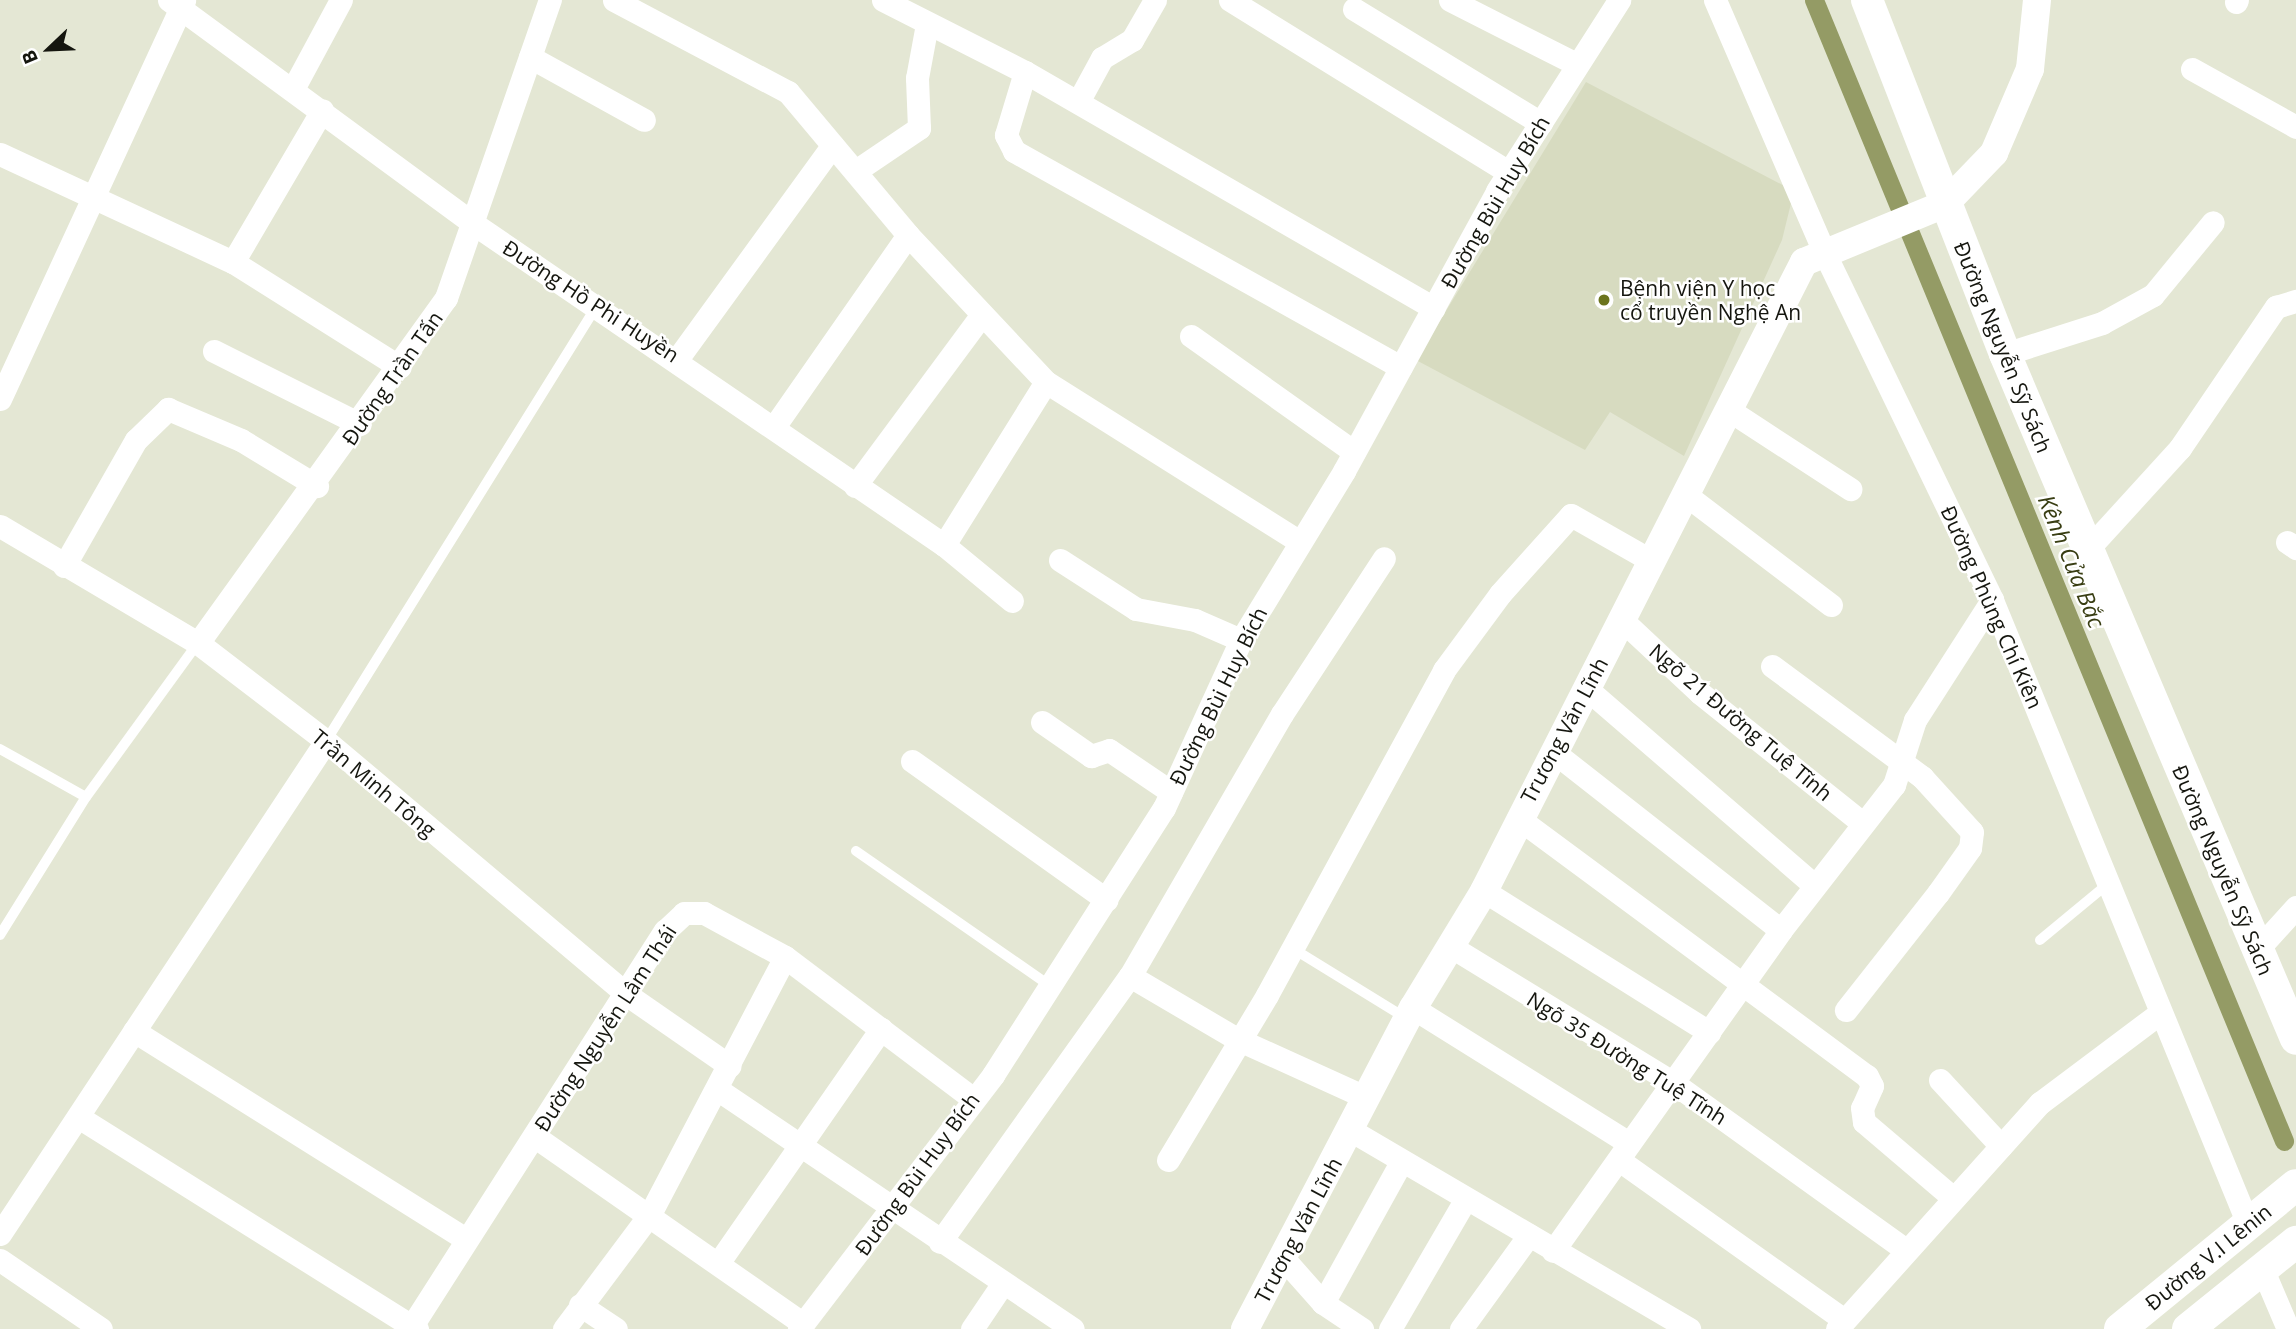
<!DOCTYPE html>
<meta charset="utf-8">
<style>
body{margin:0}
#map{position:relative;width:2296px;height:1329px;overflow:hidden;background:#e4e7d4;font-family:"Open Sans",sans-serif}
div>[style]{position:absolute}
.built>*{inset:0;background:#d7dbc0}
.canal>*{height:19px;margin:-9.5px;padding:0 9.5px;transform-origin:9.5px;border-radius:9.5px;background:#949b65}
.service>*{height:10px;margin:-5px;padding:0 5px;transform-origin:5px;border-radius:5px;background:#fff}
.minor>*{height:23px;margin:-11.5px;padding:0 11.5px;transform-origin:11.5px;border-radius:11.5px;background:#fff}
.tertiary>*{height:28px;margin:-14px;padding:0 14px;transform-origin:14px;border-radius:14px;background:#fff}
.secondary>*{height:32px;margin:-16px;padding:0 16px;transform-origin:16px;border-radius:16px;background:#fff}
.dots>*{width:19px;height:19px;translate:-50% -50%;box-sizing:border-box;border:4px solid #fff;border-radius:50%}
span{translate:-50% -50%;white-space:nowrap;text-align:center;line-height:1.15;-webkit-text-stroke:5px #fff;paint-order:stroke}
.street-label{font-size:21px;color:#15160f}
.poi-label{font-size:21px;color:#15160f}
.left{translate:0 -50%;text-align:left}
.water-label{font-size:23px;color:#383d12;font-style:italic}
.north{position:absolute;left:14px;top:14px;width:70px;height:70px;-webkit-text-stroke:5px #fff;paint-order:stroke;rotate:247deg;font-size:19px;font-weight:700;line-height:28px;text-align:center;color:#15160f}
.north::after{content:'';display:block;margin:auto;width:24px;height:32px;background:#15160f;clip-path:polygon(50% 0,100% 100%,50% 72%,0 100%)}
</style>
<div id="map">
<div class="built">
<div style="clip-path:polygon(1586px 82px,1794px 191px,1782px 240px,1684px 456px,1610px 412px,1585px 450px,1416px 360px)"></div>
</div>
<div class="canal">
<div style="left:1814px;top:0;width:1234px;rotate:67.61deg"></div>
</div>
<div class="service">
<div style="left:326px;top:741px;width:511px;rotate:-58.11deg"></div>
<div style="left:0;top:749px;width:98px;rotate:29.2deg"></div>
<div style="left:856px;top:851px;width:239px;rotate:34.8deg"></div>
<div style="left:0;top:935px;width:163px;rotate:-58.1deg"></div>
<div style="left:86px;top:797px;width:190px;rotate:-54deg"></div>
<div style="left:2040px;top:940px;width:91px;rotate:-39.6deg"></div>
<div style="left:1292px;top:948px;width:134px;rotate:31.6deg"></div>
</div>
<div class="minor">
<div style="left:169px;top:0;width:378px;rotate:36.3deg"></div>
<div style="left:474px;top:224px;width:569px;rotate:34.33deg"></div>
<div style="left:944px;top:545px;width:88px;rotate:39.5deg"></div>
<div style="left:614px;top:0;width:197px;rotate:27.9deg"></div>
<div style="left:788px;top:92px;width:187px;rotate:50deg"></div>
<div style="left:908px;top:235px;width:202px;rotate:46.8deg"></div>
<div style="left:1046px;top:382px;width:300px;rotate:32.2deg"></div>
<div style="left:883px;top:0;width:159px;rotate:26.9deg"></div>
<div style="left:1025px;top:72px;width:472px;rotate:30deg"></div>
<div style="left:1230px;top:0;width:328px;rotate:31.7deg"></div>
<div style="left:1450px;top:0;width:141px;rotate:26.9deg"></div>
<div style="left:1715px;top:0;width:275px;rotate:66.6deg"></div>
<div style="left:1824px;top:252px;width:386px;rotate:64.2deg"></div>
<div style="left:1992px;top:600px;width:674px;rotate:67.69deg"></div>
<div style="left:2236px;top:2px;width:2px;rotate:-63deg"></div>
<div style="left:1354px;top:9px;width:219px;rotate:31.4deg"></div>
<div style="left:530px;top:57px;width:130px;rotate:28.9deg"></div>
<div style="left:2192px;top:69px;width:119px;rotate:29.1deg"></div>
<div style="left:1025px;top:72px;width:66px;rotate:106.8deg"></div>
<div style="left:1006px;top:135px;width:18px;rotate:63deg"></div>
<div style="left:1014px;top:151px;width:443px;rotate:29.2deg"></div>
<div style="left:293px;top:89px;width:101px;rotate:-61.7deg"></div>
<div style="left:1078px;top:102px;width:50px;rotate:-61.4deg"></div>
<div style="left:1102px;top:58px;width:35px;rotate:-31deg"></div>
<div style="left:1132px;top:40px;width:46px;rotate:-60.1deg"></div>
<div style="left:0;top:154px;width:257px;rotate:24.9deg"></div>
<div style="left:233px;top:262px;width:197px;rotate:32.2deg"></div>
<div style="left:857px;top:170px;width:75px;rotate:-34.1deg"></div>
<div style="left:919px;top:128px;width:50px;rotate:-92.3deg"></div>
<div style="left:917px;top:78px;width:55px;rotate:-79.5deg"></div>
<div style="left:233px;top:262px;width:176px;rotate:-59.6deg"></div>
<div style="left:1191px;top:336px;width:200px;rotate:35.4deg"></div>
<div style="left:214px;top:351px;width:163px;rotate:26.6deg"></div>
<div style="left:2005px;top:354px;width:102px;rotate:-17.7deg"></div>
<div style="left:2102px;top:323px;width:58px;rotate:-28.8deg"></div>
<div style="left:2153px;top:295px;width:94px;rotate:-50.6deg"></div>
<div style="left:678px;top:358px;width:263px;rotate:-54deg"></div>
<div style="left:0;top:399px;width:439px;rotate:-65.2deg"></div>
<div style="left:1729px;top:410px;width:145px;rotate:33.1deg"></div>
<div style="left:774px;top:427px;width:234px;rotate:-55.1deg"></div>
<div style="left:855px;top:486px;width:212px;rotate:-53.5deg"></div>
<div style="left:1686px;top:495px;width:182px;rotate:37.2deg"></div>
<div style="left:0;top:526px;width:230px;rotate:30.6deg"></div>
<div style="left:198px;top:643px;width:161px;rotate:37.4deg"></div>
<div style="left:326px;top:741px;width:392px;rotate:40.1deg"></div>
<div style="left:626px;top:994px;width:126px;rotate:34.7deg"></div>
<div style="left:2287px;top:542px;width:11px;rotate:34deg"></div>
<div style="left:944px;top:545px;width:192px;rotate:-58deg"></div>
<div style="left:2087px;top:550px;width:138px;rotate:-47.6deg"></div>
<div style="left:2180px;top:448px;width:171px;rotate:-55.8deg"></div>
<div style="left:2276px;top:307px;width:21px;rotate:-17deg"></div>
<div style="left:1060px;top:560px;width:90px;rotate:32.8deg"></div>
<div style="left:1136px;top:609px;width:60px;rotate:10.6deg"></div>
<div style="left:1195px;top:620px;width:50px;rotate:23.5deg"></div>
<div style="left:64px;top:566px;width:145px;rotate:-60.3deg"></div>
<div style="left:136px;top:440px;width:45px;rotate:-44.1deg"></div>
<div style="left:168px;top:409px;width:79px;rotate:23deg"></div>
<div style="left:241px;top:440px;width:89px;rotate:31.2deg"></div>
<div style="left:1622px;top:620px;width:107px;rotate:43.1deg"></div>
<div style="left:1700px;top:693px;width:208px;rotate:38.7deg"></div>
<div style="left:198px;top:643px;width:425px;rotate:-54.3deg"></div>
<div style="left:446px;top:298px;width:316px;rotate:-70.8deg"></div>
<div style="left:1772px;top:666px;width:187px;rotate:36.5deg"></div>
<div style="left:1922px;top:777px;width:74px;rotate:47.7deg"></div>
<div style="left:1972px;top:832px;width:16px;rotate:97deg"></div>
<div style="left:1970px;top:848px;width:55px;rotate:125.4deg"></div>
<div style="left:1938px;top:893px;width:149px;rotate:128.2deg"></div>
<div style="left:1587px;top:689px;width:301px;rotate:40.8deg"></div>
<div style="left:1042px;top:722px;width:60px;rotate:34.8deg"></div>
<div style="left:1091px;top:756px;width:19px;rotate:-18deg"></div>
<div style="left:1109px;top:750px;width:75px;rotate:34.1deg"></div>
<div style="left:1555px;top:753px;width:287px;rotate:38.1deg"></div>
<div style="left:912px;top:761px;width:239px;rotate:35.5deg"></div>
<div style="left:1518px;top:818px;width:434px;rotate:36.5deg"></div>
<div style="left:1867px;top:1076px;width:11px;rotate:63deg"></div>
<div style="left:1872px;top:1086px;width:24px;rotate:114deg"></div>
<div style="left:1862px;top:1108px;width:14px;rotate:82deg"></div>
<div style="left:1864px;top:1122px;width:116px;rotate:40.4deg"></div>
<div style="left:1484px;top:891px;width:266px;rotate:32.1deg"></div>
<div style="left:1450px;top:946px;width:260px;rotate:31.5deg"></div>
<div style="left:1672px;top:1082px;width:286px;rotate:35.7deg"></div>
<div style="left:2257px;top:950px;width:58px;rotate:-47.8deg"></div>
<div style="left:1130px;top:976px;width:124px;rotate:30.5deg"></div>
<div style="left:1237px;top:1039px;width:143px;rotate:24.4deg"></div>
<div style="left:1413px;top:1008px;width:255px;rotate:32deg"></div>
<div style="left:134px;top:1031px;width:392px;rotate:32.1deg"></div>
<div style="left:1940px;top:1080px;width:90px;rotate:47.3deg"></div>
<div style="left:717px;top:1089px;width:429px;rotate:34deg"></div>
<div style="left:80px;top:1118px;width:398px;rotate:32.1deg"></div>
<div style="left:1352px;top:1131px;width:391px;rotate:30.4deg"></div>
<div style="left:534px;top:1136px;width:328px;rotate:34.9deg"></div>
<div style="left:1168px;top:1160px;width:192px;rotate:-59deg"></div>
<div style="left:1267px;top:995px;width:370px;rotate:-61.4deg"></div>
<div style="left:1444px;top:670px;width:94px;rotate:-53.6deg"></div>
<div style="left:1500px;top:594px;width:106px;rotate:-48.1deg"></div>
<div style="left:1571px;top:515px;width:93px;rotate:29.6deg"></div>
<div style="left:1619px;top:1160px;width:276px;rotate:35.4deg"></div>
<div style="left:0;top:1234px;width:591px;rotate:-56.53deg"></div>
<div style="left:940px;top:1242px;width:327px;rotate:-54.5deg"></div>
<div style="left:1130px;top:976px;width:303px;rotate:-59.9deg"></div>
<div style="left:1282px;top:714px;width:186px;rotate:-56.8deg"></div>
<div style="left:1553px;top:1251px;width:394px;rotate:-54.6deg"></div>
<div style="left:1781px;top:930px;width:184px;rotate:-52.1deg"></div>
<div style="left:1894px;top:785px;width:68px;rotate:-72.1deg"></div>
<div style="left:1915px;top:720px;width:143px;rotate:-57.3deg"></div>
<div style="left:1283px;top:1258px;width:60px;rotate:48.4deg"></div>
<div style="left:1323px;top:1303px;width:47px;rotate:33.7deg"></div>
<div style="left:0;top:1260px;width:122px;rotate:34.3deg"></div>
<div style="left:719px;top:1262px;width:284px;rotate:-55.2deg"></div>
<div style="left:2262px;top:1268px;width:66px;rotate:66.9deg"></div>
<div style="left:1323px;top:1303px;width:159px;rotate:-61deg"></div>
<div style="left:580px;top:1305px;width:43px;rotate:33.7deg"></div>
<div style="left:410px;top:1329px;width:473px;rotate:-57.4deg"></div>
<div style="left:665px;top:931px;width:26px;rotate:-43deg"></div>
<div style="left:684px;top:913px;width:20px"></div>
<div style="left:704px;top:913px;width:92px;rotate:28.5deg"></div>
<div style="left:785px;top:957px;width:233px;rotate:37deg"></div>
<div style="left:564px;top:1329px;width:144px;rotate:-53.2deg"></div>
<div style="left:650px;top:1214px;width:290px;rotate:-62.3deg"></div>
<div style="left:799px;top:1329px;width:320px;rotate:-52.6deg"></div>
<div style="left:993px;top:1075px;width:317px;rotate:-57.4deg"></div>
<div style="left:1164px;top:808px;width:185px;rotate:-65.4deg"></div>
<div style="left:1241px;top:640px;width:198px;rotate:-58.6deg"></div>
<div style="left:1344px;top:471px;width:319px;rotate:-61.3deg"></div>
<div style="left:1497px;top:191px;width:227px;rotate:-57.4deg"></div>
<div style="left:972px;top:1329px;width:52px;rotate:-56deg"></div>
<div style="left:1390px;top:1329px;width:149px;rotate:-59.8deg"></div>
<div style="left:1461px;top:1329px;width:116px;rotate:-54.1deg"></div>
<div style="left:1837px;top:1329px;width:304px;rotate:-48.1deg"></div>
<div style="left:2040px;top:1103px;width:146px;rotate:-36.9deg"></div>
</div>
<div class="tertiary">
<div style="left:1245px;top:1329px;width:362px;rotate:-62.4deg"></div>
<div style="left:1413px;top:1008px;width:137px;rotate:-58.7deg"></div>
<div style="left:1484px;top:891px;width:706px;rotate:-63.04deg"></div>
<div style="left:1804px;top:262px;width:152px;rotate:-22.4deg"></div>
<div style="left:1945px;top:204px;width:71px;rotate:-46.1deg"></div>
<div style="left:1994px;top:153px;width:91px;rotate:-66.8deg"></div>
<div style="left:2030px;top:69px;width:69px;rotate:-84.2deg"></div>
</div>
<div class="secondary">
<div style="left:1867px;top:0;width:380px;rotate:68.7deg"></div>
<div style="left:2005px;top:354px;width:744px;rotate:66.98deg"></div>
<div style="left:2120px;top:1329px;width:227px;rotate:-39.3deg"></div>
<div style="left:2188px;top:1329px;width:139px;rotate:-38.9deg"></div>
</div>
<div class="dots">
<div style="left:1604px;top:300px;background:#6b741d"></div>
</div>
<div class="street-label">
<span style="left:1495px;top:202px;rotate:-60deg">Đường Bùi Huy Bích</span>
<span style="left:591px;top:301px;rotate:33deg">Đường Hồ Phi Huyền</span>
<span style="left:2003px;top:347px;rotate:68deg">Đường Nguyễn Sỹ Sách</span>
<span style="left:392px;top:378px;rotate:-55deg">Đường Trần Tấn</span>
<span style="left:1992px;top:607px;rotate:66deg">Đường Phùng Chí Kiên</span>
<span style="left:1218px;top:696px;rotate:-64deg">Đường Bùi Huy Bích</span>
<span style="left:1741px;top:722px;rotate:40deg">Ngõ 21 Đường Tuệ Tĩnh</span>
<span style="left:1564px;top:730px;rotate:-62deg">Trương Văn Lĩnh</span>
<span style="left:374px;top:783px;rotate:40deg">Trần Minh Tông</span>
<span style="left:2223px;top:870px;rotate:67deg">Đường Nguyễn Sỹ Sách</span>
<span style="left:605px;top:1028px;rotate:-57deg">Đường Nguyễn Lâm Thái</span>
<span style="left:1627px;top:1058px;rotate:32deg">Ngõ 35 Đường Tuệ Tĩnh</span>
<span style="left:917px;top:1174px;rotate:-54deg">Đường Bùi Huy Bích</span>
<span style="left:1298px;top:1230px;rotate:-62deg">Trương Văn Lĩnh</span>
<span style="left:2208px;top:1257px;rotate:-39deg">Đường V.I Lênin</span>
</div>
<div class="poi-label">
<span class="left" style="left:1620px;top:300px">Bệnh viện Y học<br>cổ truyền Nghệ An</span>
</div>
<div class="water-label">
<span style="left:2072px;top:561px;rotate:68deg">Kênh Cửa Bắc</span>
</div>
<div class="north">B</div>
</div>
